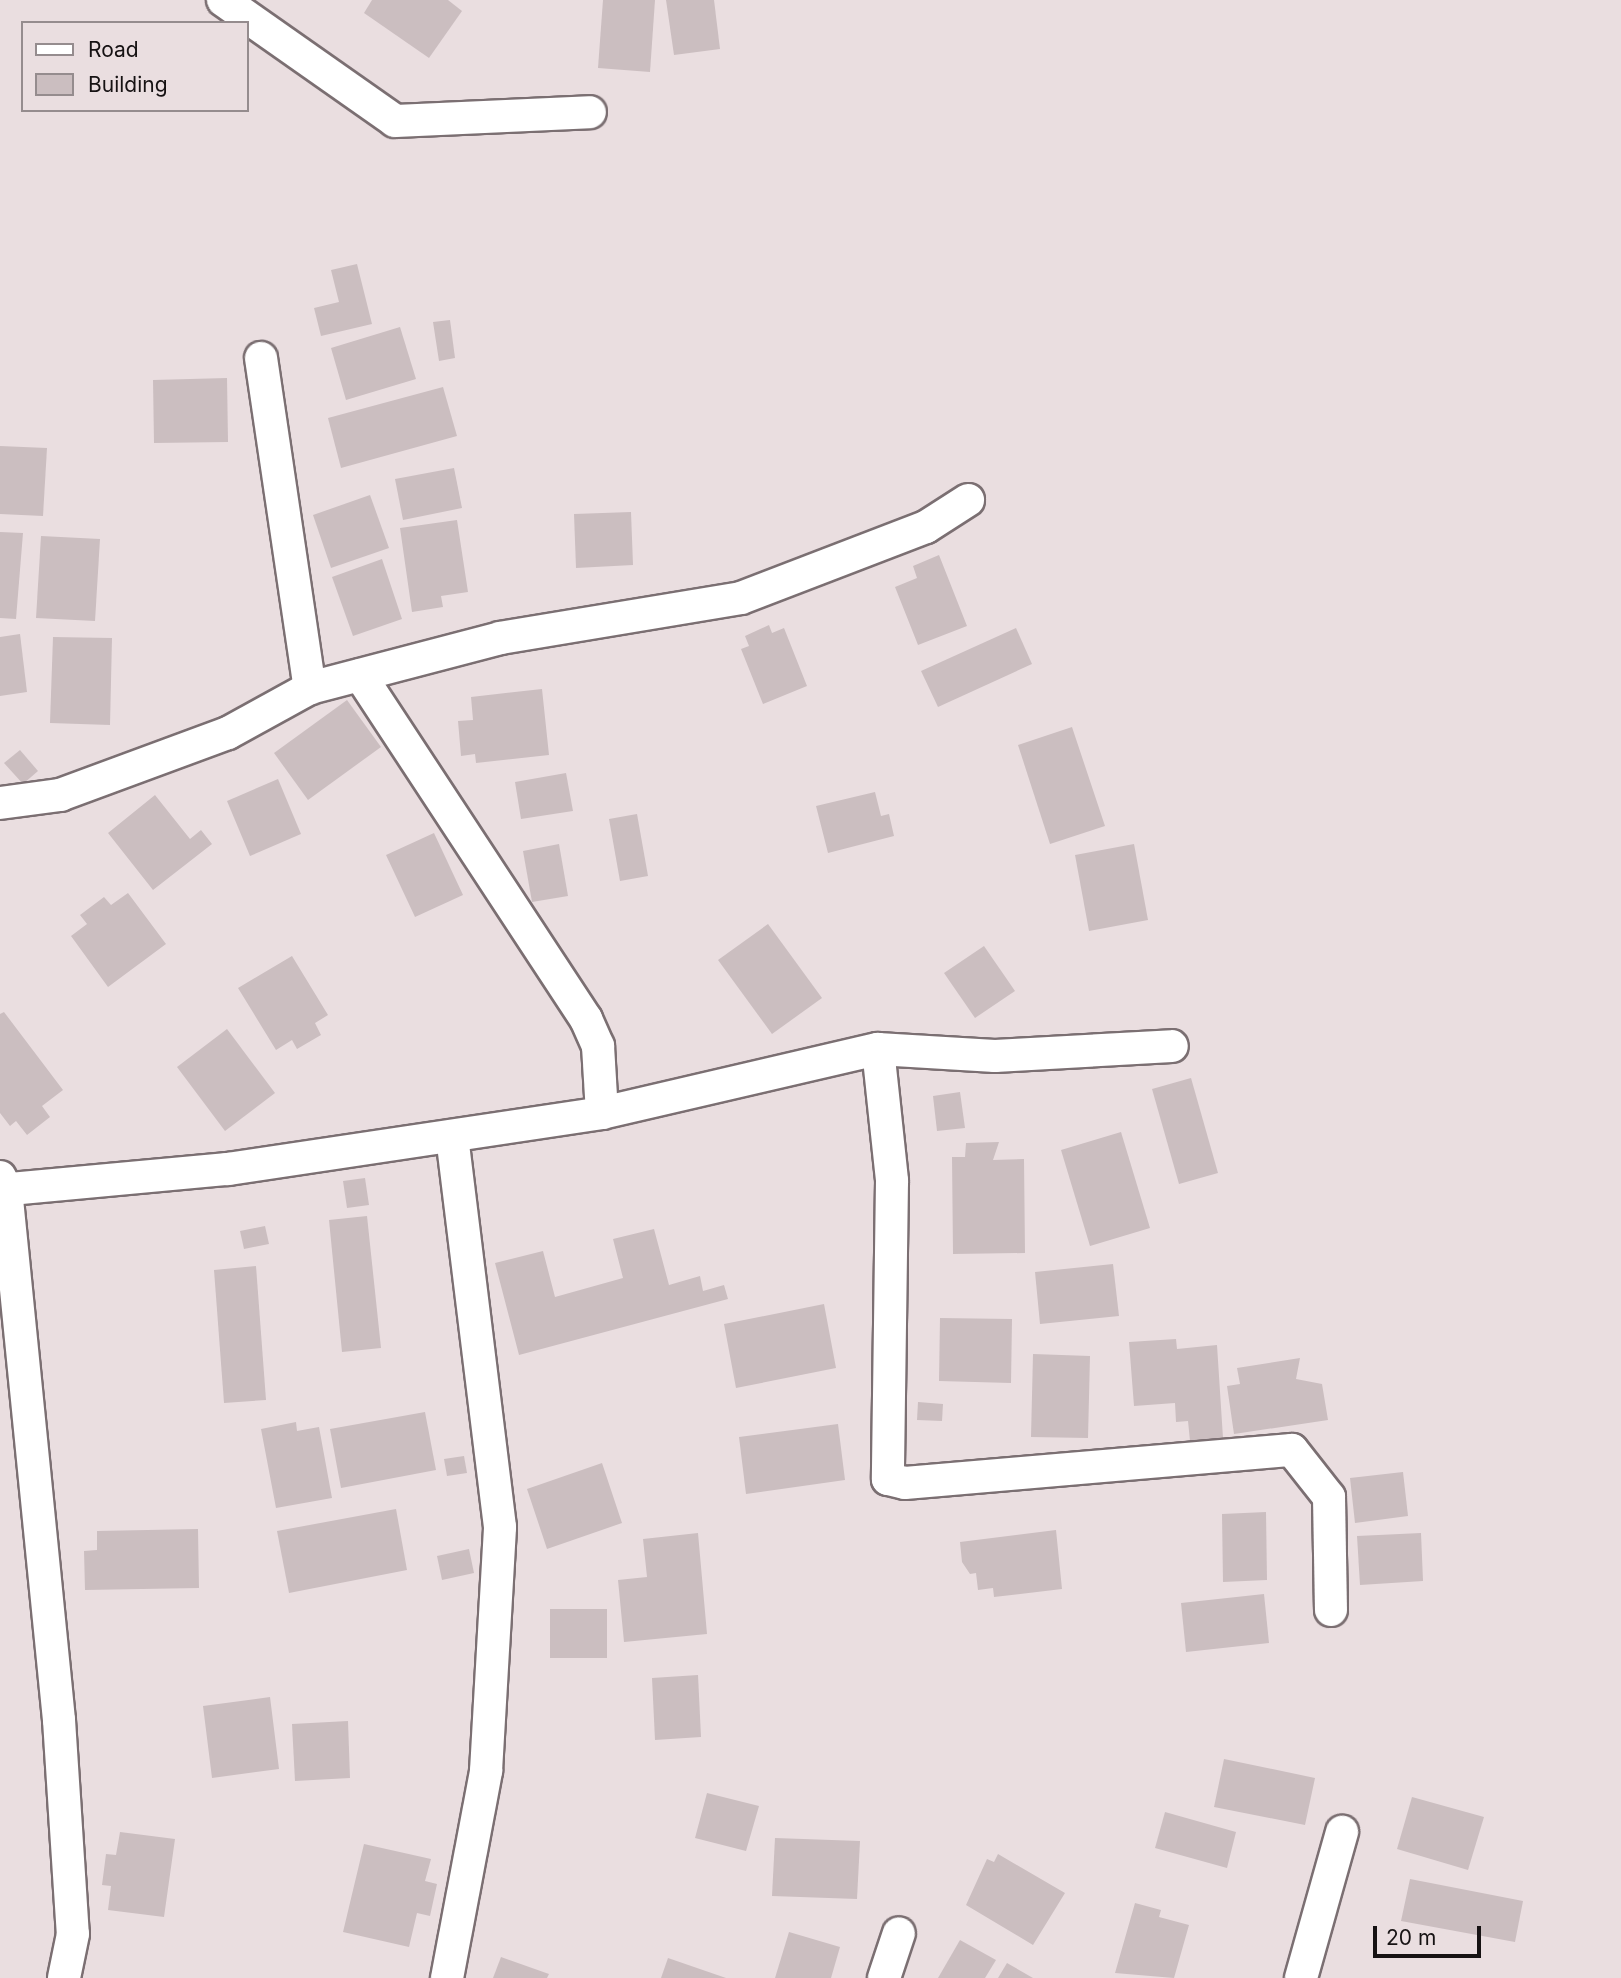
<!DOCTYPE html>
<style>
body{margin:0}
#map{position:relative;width:1621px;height:1978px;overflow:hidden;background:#eadee0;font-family:Inter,sans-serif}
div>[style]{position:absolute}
.building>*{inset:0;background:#cbbec0}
.roads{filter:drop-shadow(2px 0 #7b6f72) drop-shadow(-2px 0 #7b6f72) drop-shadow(0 2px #7b6f72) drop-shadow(0 -2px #7b6f72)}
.street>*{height:32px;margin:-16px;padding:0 16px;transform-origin:16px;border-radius:16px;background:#fff}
span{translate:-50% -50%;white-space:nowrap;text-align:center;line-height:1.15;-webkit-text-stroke:7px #eadee0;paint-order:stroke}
.legend{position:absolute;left:21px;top:21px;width:228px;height:91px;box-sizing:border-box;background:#eadee0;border:2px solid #958c8e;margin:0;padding:9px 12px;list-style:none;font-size:21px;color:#161213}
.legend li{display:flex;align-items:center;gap:14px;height:35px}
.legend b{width:35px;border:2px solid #958c8e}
.scale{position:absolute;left:1373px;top:1926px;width:108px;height:32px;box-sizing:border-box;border:4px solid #161213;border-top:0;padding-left:9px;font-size:21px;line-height:24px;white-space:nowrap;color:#161213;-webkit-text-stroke:5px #eadee0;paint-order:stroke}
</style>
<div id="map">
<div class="building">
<div style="clip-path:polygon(372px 0,448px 0,462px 11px,429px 58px,364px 13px)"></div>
<div style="clip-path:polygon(603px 0,655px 0,650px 72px,598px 68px)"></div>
<div style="clip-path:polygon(666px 0,714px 0,720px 49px,674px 55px)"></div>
<div style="clip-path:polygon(357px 264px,372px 324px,321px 336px,314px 308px,339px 302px,331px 270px)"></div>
<div style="clip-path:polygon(450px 320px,455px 358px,439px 361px,433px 322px)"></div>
<div style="clip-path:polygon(400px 327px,416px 379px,346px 400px,331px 348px)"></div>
<div style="clip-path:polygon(227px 378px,228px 442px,154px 443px,153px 380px)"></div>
<div style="clip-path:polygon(443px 387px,457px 436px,341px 468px,328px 418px)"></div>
<div style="clip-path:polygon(0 446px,47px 448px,43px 516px,0 514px)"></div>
<div style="clip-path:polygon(454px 468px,462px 508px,403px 520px,395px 479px)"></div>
<div style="clip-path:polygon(370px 495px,389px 548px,331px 568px,313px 515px)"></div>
<div style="clip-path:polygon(631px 512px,633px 565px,576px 568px,574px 514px)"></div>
<div style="clip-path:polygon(457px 520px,468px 592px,441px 596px,443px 607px,412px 612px,400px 528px)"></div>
<div style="clip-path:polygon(0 532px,23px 533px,16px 619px,0 618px)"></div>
<div style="clip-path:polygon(41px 536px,100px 539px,95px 621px,36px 618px)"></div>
<div style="clip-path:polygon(939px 555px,967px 626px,918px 645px,895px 587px,917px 578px,913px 566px)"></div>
<div style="clip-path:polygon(382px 559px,402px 619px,353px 636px,332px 577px)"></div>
<div style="clip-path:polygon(769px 625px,772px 633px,784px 628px,807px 686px,763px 704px,741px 649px,749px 646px,745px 636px)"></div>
<div style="clip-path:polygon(1016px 628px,1032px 664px,938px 707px,921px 671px)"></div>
<div style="clip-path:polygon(20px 634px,27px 692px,0 696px,0 637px)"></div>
<div style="clip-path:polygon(53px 637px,112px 638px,110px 725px,50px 723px)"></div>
<div style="clip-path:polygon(542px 689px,549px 755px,476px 763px,475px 754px,461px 756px,458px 721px,473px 720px,471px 697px)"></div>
<div style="clip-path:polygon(347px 700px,381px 747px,308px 800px,274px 753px)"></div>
<div style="clip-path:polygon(1072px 727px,1105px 826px,1050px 844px,1018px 745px)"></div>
<div style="clip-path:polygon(20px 750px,38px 771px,23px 784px,4px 763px)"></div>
<div style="clip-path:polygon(566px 773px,573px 811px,521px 819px,515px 782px)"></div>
<div style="clip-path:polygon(278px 779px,301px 834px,250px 856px,227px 801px)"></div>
<div style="clip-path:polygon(875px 792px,881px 816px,889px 814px,894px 836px,828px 853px,816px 806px)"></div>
<div style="clip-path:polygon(155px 795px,190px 839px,201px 830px,212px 844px,153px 890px,108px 833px)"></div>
<div style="clip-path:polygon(637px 814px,648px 876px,620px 881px,609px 819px)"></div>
<div style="clip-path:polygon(434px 833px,463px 895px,415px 917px,386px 855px)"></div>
<div style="clip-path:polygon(559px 844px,568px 896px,532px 902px,523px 851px)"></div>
<div style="clip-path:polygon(1134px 844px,1148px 920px,1089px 931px,1075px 855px)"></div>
<div style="clip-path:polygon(128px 893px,166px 944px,108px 987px,71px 936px,87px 924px,80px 915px,104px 897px,111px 905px)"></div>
<div style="clip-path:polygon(768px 924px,822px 998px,772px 1034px,718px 960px)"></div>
<div style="clip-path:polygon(984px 946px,1015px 991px,975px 1018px,944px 973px)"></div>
<div style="clip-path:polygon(292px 956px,328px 1015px,315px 1023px,321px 1035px,297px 1049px,292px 1040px,276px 1050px,238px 988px)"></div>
<div style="clip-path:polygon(4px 1012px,63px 1090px,42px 1106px,50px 1117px,27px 1135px,16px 1121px,10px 1126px,0 1113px,0 1014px)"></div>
<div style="clip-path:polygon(227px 1029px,275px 1093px,225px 1131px,177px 1067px)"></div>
<div style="clip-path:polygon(1191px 1078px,1218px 1173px,1179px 1184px,1152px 1089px)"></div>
<div style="clip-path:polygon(960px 1092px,965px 1128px,937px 1131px,933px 1096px)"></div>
<div style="clip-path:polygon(1121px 1132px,1150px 1228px,1090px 1246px,1061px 1150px)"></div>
<div style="clip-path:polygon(999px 1142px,993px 1160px,1024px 1159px,1025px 1253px,953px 1254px,952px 1157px,965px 1157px,966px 1143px)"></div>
<div style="clip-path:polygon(365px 1178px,369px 1205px,347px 1208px,343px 1181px)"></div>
<div style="clip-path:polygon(367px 1216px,381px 1348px,342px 1352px,329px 1220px)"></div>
<div style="clip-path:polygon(265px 1226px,269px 1244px,244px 1249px,240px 1231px)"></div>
<div style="clip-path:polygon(654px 1229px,669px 1285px,700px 1276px,703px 1291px,724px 1285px,728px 1299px,519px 1355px,495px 1263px,543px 1251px,555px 1297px,623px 1278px,613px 1239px)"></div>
<div style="clip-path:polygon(1113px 1264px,1119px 1316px,1040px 1324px,1035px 1272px)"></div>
<div style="clip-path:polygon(256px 1266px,266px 1400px,224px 1403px,214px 1270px)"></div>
<div style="clip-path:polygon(824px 1304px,836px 1368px,736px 1388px,724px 1324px)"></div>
<div style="clip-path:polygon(940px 1318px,1012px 1319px,1011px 1383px,939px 1381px)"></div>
<div style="clip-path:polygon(1176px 1339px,1177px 1349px,1217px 1345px,1223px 1438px,1190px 1441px,1188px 1421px,1176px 1422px,1175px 1403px,1134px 1406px,1129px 1342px)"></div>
<div style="clip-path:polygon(1033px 1354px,1090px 1356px,1088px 1438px,1031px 1437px)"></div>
<div style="clip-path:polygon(1300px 1358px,1296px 1379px,1322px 1384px,1328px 1420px,1234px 1434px,1227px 1386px,1240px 1384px,1237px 1368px)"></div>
<div style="clip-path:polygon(918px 1402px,943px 1404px,942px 1421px,917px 1420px)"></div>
<div style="clip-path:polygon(425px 1412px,436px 1470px,341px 1488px,330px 1429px)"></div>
<div style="clip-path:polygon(296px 1422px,297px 1431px,319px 1427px,332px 1498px,276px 1508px,261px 1429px)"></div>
<div style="clip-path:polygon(838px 1424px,845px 1480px,746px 1494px,739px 1437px)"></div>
<div style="clip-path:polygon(464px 1456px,467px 1473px,447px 1476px,444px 1459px)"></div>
<div style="clip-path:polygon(602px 1463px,622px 1523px,547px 1549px,527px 1489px)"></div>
<div style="clip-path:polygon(1403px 1472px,1408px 1516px,1355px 1523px,1350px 1478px)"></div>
<div style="clip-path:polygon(396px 1509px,407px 1570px,289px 1593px,277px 1531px)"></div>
<div style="clip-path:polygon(1266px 1512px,1267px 1580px,1223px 1582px,1222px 1514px)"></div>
<div style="clip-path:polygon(198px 1529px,199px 1588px,85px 1590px,84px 1551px,97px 1550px,97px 1531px)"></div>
<div style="clip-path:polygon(1056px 1530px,1062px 1589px,994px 1597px,993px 1588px,978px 1590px,976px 1573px,970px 1574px,962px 1562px,960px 1542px)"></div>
<div style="clip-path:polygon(698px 1533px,707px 1634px,624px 1642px,618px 1580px,647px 1577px,643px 1539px)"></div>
<div style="clip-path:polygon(1421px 1533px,1423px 1581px,1360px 1585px,1357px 1536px)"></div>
<div style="clip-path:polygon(469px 1549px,474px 1573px,442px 1580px,437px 1556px)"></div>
<div style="clip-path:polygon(1264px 1594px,1269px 1643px,1186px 1652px,1181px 1603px)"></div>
<div style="clip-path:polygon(550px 1609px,607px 1609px,607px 1658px,550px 1658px)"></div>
<div style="clip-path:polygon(698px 1675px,701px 1737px,655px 1740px,652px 1678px)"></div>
<div style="clip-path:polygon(270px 1697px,279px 1769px,212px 1778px,203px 1706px)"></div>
<div style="clip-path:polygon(348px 1721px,350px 1778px,295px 1781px,292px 1724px)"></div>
<div style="clip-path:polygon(1224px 1759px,1315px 1778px,1305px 1825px,1214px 1807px)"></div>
<div style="clip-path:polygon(707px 1793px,759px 1806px,746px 1851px,695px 1838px)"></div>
<div style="clip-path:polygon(1412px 1797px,1484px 1817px,1468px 1870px,1397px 1849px)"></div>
<div style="clip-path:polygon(1165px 1812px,1236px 1832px,1227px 1868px,1155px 1848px)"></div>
<div style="clip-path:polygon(120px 1832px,175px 1839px,164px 1917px,108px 1910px,111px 1886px,102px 1885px,106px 1854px,116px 1855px)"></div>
<div style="clip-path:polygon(775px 1838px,860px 1841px,857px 1899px,772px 1896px)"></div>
<div style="clip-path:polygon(364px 1844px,431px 1859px,425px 1881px,437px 1884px,430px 1916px,417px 1913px,409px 1947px,343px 1932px)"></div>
<div style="clip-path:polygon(998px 1854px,1065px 1893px,1033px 1945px,966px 1905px,987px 1859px,994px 1862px)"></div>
<div style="clip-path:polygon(1410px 1879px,1523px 1901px,1515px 1942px,1401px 1921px)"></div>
<div style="clip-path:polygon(1135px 1903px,1161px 1910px,1159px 1917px,1189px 1925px,1174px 1978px,1115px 1973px)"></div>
<div style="clip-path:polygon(789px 1932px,840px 1947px,831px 1978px,775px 1978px)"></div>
<div style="clip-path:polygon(960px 1940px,996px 1960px,985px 1978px,938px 1978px)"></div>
<div style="clip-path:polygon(501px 1957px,549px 1974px,547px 1978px,493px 1978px)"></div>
<div style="clip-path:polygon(668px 1958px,726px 1978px,661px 1978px)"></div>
<div style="clip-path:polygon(1007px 1963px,1033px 1978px,998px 1978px)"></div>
</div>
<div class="roads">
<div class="street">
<div style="left:223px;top:0;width:210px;rotate:35.1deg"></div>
<div style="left:395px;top:121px;width:195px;rotate:-2.6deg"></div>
<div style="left:261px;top:358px;width:334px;rotate:81.6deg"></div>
<div style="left:360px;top:675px;width:412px;rotate:56.7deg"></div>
<div style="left:586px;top:1019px;width:30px;rotate:66deg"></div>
<div style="left:598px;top:1046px;width:67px;rotate:86.6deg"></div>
<div style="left:0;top:803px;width:61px;rotate:-7.6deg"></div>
<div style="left:60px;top:795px;width:179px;rotate:-20.3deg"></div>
<div style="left:228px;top:733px;width:94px;rotate:-28.8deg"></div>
<div style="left:310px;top:688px;width:196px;rotate:-14.7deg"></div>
<div style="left:500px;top:638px;width:244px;rotate:-9.4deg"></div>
<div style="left:741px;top:598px;width:198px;rotate:-21deg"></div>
<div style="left:926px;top:527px;width:50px;rotate:-32.7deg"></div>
<div style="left:878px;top:1049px;width:133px;rotate:83.9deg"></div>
<div style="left:892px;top:1181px;width:298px;rotate:90.8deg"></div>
<div style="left:888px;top:1479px;width:17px;rotate:13deg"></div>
<div style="left:905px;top:1483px;width:388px;rotate:-4.9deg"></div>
<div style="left:1292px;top:1450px;width:60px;rotate:51.8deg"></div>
<div style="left:1329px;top:1497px;width:113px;rotate:89deg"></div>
<div style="left:0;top:1177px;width:13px;rotate:63deg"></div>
<div style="left:6px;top:1189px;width:534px;rotate:84.3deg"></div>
<div style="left:59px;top:1720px;width:214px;rotate:86.3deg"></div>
<div style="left:73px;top:1934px;width:45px;rotate:101.6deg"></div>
<div style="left:0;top:1190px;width:229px;rotate:-5.3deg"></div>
<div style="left:228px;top:1169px;width:378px;rotate:-8.5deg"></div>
<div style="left:602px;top:1113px;width:283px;rotate:-13.1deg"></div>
<div style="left:878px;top:1049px;width:117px;rotate:3.4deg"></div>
<div style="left:995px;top:1056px;width:177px;rotate:-3.2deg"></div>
<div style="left:447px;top:1978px;width:211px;rotate:-79.3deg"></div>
<div style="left:486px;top:1771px;width:244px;rotate:-86.7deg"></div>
<div style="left:500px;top:1527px;width:394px;rotate:-97deg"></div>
<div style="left:884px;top:1978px;width:47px;rotate:-71.6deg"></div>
<div style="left:1301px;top:1978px;width:152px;rotate:-74.3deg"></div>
</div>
</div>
<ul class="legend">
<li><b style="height:9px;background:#fff"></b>Road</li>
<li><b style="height:19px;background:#cbbec0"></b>Building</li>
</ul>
<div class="scale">20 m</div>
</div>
